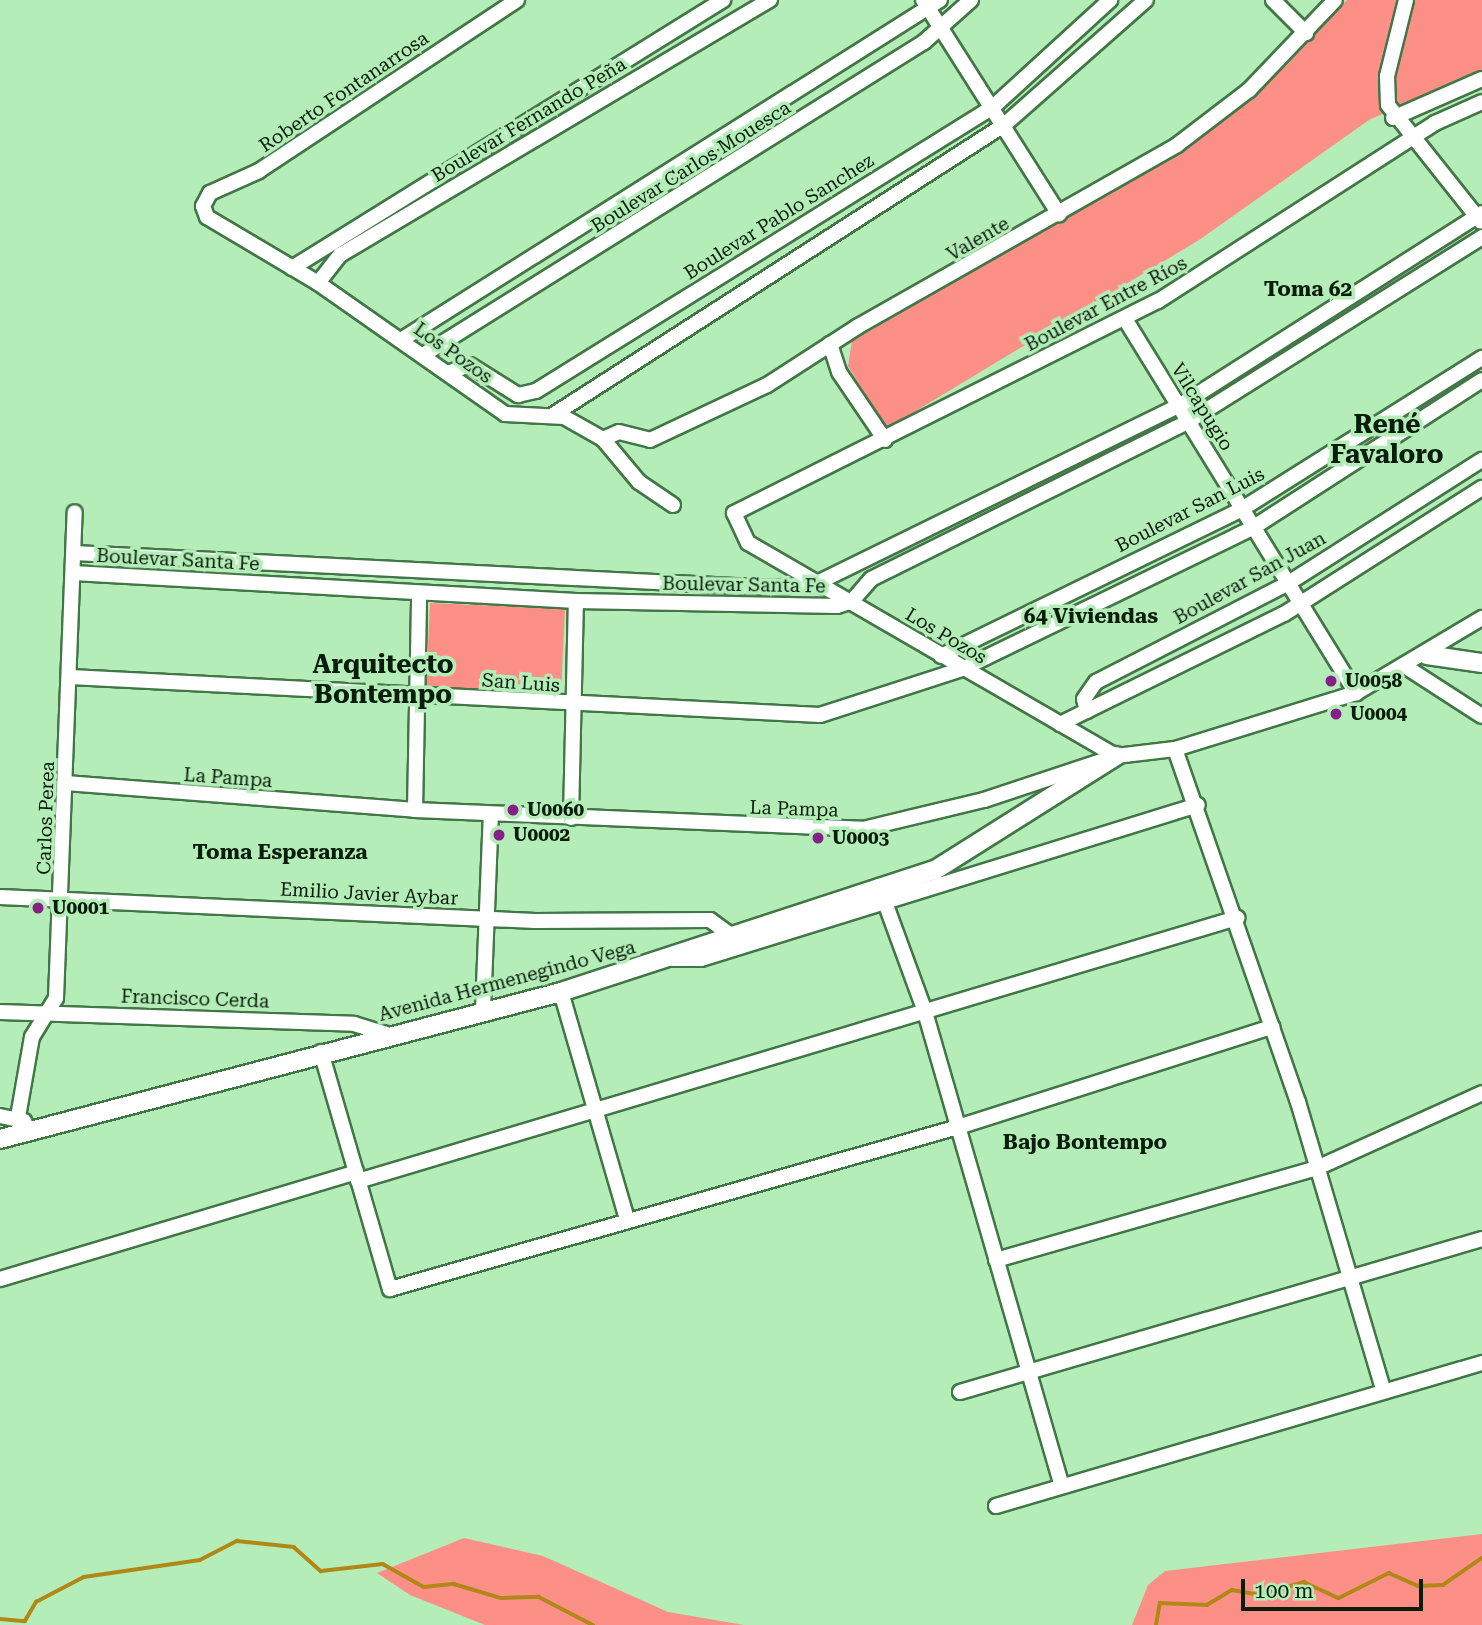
<!DOCTYPE html>
<meta charset="utf-8">
<style>
body{margin:0}
#map{position:relative;width:1482px;height:1625px;overflow:hidden;background:#b5edb9;font-family:"Roboto Serif",serif}
div>[style]{position:absolute}
.green>*{inset:0;background:#fd9086}
.stream>*{height:3.5px;margin:-1.75px;padding:0 1.75px;transform-origin:1.75px;border-radius:1.75px;background:#b18818}
.roads{filter:drop-shadow(2px 0 #427647) drop-shadow(-2px 0 #427647) drop-shadow(0 2px #427647) drop-shadow(0 -2px #427647)}
.minor>*{height:14px;margin:-7px;padding:0 7px;transform-origin:7px;border-radius:7px;background:#fff}
.tertiary>*{height:18px;margin:-9px;padding:0 9px;transform-origin:9px;border-radius:9px;background:#fff}
.dots>*{width:19px;height:19px;translate:-50% -50%;box-sizing:border-box;border:4px solid #b5edb9;border-radius:50%}
span{translate:-50% -50%;white-space:nowrap;text-align:center;line-height:1.15;-webkit-text-stroke:7px #b5edb9;paint-order:stroke}
.street-label{font-size:19px;color:#081e0b}
.poi-label{font-size:19px;color:#081e0b;font-weight:700}
.left{translate:0 -50%;text-align:left}
.neighbourhood-label{font-size:21px;color:#081e0b;font-weight:700}
.district-label{font-size:26px;color:#081e0b;font-weight:700}
.scale{position:absolute;left:1241px;top:1579px;width:182px;height:32px;box-sizing:border-box;border:4px solid #081e0b;border-top:0;padding-left:9px;font-size:21px;line-height:24px;white-space:nowrap;color:#081e0b;-webkit-text-stroke:5px #b5edb9;paint-order:stroke}
</style>
<div id="map">
<div class="green">
<div style="clip-path:polygon(1347px 0,1482px 0,1482px 70px,1369px 120px,1199px 240px,886px 429px,848px 366px,852px 341px,1175px 153px,1286px 66px)"></div>
<div style="clip-path:polygon(430px 603px,565px 609px,561px 693px,426px 688px)"></div>
<div style="clip-path:polygon(1482px 1534px,1482px 1625px,1132px 1625px,1148px 1585px,1165px 1571px)"></div>
<div style="clip-path:polygon(464px 1538px,543px 1556px,668px 1612px,744px 1625px,485px 1625px,410px 1595px,377px 1573px)"></div>
</div>
<div class="stream">
<div style="left:0;top:1619px;width:25px;rotate:5deg"></div>
<div style="left:25px;top:1621px;width:22px;rotate:-60deg"></div>
<div style="left:36px;top:1602px;width:54px;rotate:-27.5deg"></div>
<div style="left:84px;top:1577px;width:117px;rotate:-8.3deg"></div>
<div style="left:200px;top:1560px;width:42px;rotate:-27.2deg"></div>
<div style="left:237px;top:1541px;width:57px;rotate:6deg"></div>
<div style="left:294px;top:1547px;width:36px;rotate:42deg"></div>
<div style="left:321px;top:1571px;width:62px;rotate:-6.4deg"></div>
<div style="left:383px;top:1564px;width:47px;rotate:29.3deg"></div>
<div style="left:424px;top:1587px;width:30px;rotate:-6deg"></div>
<div style="left:454px;top:1584px;width:49px;rotate:16.6deg"></div>
<div style="left:501px;top:1598px;width:38px;rotate:-2deg"></div>
<div style="left:539px;top:1597px;width:61px;rotate:27.4deg"></div>
<div style="left:1156px;top:1625px;width:22px;rotate:-80deg"></div>
<div style="left:1160px;top:1603px;width:47px;rotate:2.4deg"></div>
<div style="left:1207px;top:1605px;width:29px;rotate:-31deg"></div>
<div style="left:1232px;top:1590px;width:27px;rotate:10deg"></div>
<div style="left:1259px;top:1595px;width:47px;rotate:-16.1deg"></div>
<div style="left:1304px;top:1582px;width:38px;rotate:25deg"></div>
<div style="left:1339px;top:1598px;width:56px;rotate:-26.6deg"></div>
<div style="left:1389px;top:1573px;width:32px;rotate:24deg"></div>
<div style="left:1418px;top:1586px;width:25px;rotate:-2deg"></div>
<div style="left:1443px;top:1585px;width:47px;rotate:-34.7deg"></div>
</div>
<div class="roads">
<div class="minor">
<div style="left:517px;top:0;width:310px;rotate:146.5deg"></div>
<div style="left:259px;top:171px;width:54px;rotate:155.8deg"></div>
<div style="left:210px;top:193px;width:15px;rotate:118deg"></div>
<div style="left:203px;top:206px;width:12px;rotate:70deg"></div>
<div style="left:207px;top:217px;width:129px;rotate:30.7deg"></div>
<div style="left:318px;top:283px;width:228px;rotate:35deg"></div>
<div style="left:505px;top:414px;width:59px;rotate:2.9deg"></div>
<div style="left:564px;top:417px;width:45px;rotate:29.4deg"></div>
<div style="left:603px;top:439px;width:56px;rotate:50.1deg"></div>
<div style="left:639px;top:482px;width:41px;rotate:34.1deg"></div>
<div style="left:923px;top:0;width:254px;rotate:57.6deg"></div>
<div style="left:1273px;top:0;width:47px;rotate:45deg"></div>
<div style="left:1406px;top:0;width:78px;rotate:104deg"></div>
<div style="left:1387px;top:76px;width:29px;rotate:88deg"></div>
<div style="left:1388px;top:105px;width:149px;rotate:51.5deg"></div>
<div style="left:1393px;top:118px;width:97px;rotate:-23.7deg"></div>
<div style="left:292px;top:268px;width:508px;rotate:-31.87deg"></div>
<div style="left:318px;top:283px;width:36px;rotate:-52deg"></div>
<div style="left:340px;top:255px;width:500px;rotate:-30.7deg"></div>
<div style="left:1125px;top:319px;width:440px;rotate:58.3deg"></div>
<div style="left:401px;top:340px;width:637px;rotate:-32.24deg"></div>
<div style="left:830px;top:344px;width:29px;rotate:72deg"></div>
<div style="left:839px;top:372px;width:82px;rotate:55.9deg"></div>
<div style="left:423px;top:355px;width:591px;rotate:-32deg"></div>
<div style="left:924px;top:42px;width:63px;rotate:-41.8deg"></div>
<div style="left:447px;top:373px;width:24px;rotate:-19deg"></div>
<div style="left:470px;top:365px;width:57px;rotate:32deg"></div>
<div style="left:518px;top:395px;width:18px;rotate:-13deg"></div>
<div style="left:536px;top:391px;width:538px;rotate:-31.86deg"></div>
<div style="left:993px;top:107px;width:159px;rotate:-42.4deg"></div>
<div style="left:553px;top:415px;width:536px;rotate:-32.74deg"></div>
<div style="left:1004px;top:125px;width:189px;rotate:-41.4deg"></div>
<div style="left:603px;top:439px;width:17px;rotate:-24deg"></div>
<div style="left:619px;top:432px;width:32px;rotate:14deg"></div>
<div style="left:650px;top:440px;width:129px;rotate:-25.2deg"></div>
<div style="left:767px;top:385px;width:107px;rotate:-32.8deg"></div>
<div style="left:857px;top:327px;width:368px;rotate:-29.6deg"></div>
<div style="left:1177px;top:145px;width:91px;rotate:-37.4deg"></div>
<div style="left:1249px;top:90px;width:124px;rotate:-46.3deg"></div>
<div style="left:74px;top:553px;width:702px;rotate:2.86deg"></div>
<div style="left:775px;top:588px;width:44px;rotate:-7.8deg"></div>
<div style="left:819px;top:582px;width:401px;rotate:-26.1deg"></div>
<div style="left:1179px;top:406px;width:359px;rotate:-32.5deg"></div>
<div style="left:73px;top:573px;width:504px;rotate:3.19deg"></div>
<div style="left:576px;top:601px;width:261px;rotate:1.1deg"></div>
<div style="left:837px;top:606px;width:16px;rotate:-18deg"></div>
<div style="left:852px;top:601px;width:29px;rotate:-49deg"></div>
<div style="left:871px;top:579px;width:355px;rotate:-26.4deg"></div>
<div style="left:1189px;top:421px;width:346px;rotate:-32.1deg"></div>
<div style="left:941px;top:656px;width:335px;rotate:-26deg"></div>
<div style="left:1242px;top:509px;width:284px;rotate:-32.2deg"></div>
<div style="left:1406px;top:667px;width:90px;rotate:32.8deg"></div>
<div style="left:70px;top:677px;width:751px;rotate:2.9deg"></div>
<div style="left:820px;top:715px;width:149px;rotate:-17.9deg"></div>
<div style="left:962px;top:669px;width:325px;rotate:-25.9deg"></div>
<div style="left:1254px;top:527px;width:271px;rotate:-32.8deg"></div>
<div style="left:1087px;top:711px;width:12px;rotate:-104deg"></div>
<div style="left:1084px;top:699px;width:21px;rotate:-55deg"></div>
<div style="left:1096px;top:682px;width:215px;rotate:-27.2deg"></div>
<div style="left:1287px;top:584px;width:231px;rotate:-32.5deg"></div>
<div style="left:1060px;top:724px;width:250px;rotate:-26.2deg"></div>
<div style="left:1284px;top:614px;width:235px;rotate:-32.5deg"></div>
<div style="left:1175px;top:749px;width:374px;rotate:70.8deg"></div>
<div style="left:1298px;top:1102px;width:302px;rotate:73.5deg"></div>
<div style="left:1116px;top:756px;width:425px;rotate:-149.9deg"></div>
<div style="left:748px;top:543px;width:33px;rotate:-115deg"></div>
<div style="left:734px;top:513px;width:474px;rotate:-26.6deg"></div>
<div style="left:1158px;top:301px;width:329px;rotate:-32.7deg"></div>
<div style="left:1435px;top:123px;width:51px;rotate:-24.1deg"></div>
<div style="left:66px;top:783px;width:350px;rotate:4.4deg"></div>
<div style="left:415px;top:810px;width:448px;rotate:2.4deg"></div>
<div style="left:863px;top:829px;width:124px;rotate:-13.5deg"></div>
<div style="left:984px;top:800px;width:139px;rotate:-18.4deg"></div>
<div style="left:1116px;top:756px;width:59px;rotate:-6.8deg"></div>
<div style="left:1175px;top:749px;width:189px;rotate:-17.2deg"></div>
<div style="left:1356px;top:693px;width:147px;rotate:-30.8deg"></div>
<div style="left:415px;top:810px;width:217px;rotate:-88.9deg"></div>
<div style="left:571px;top:818px;width:217px;rotate:-88.7deg"></div>
<div style="left:879px;top:886px;width:134px;rotate:69.9deg"></div>
<div style="left:925px;top:1012px;width:493px;rotate:73.9deg"></div>
<div style="left:0;top:897px;width:536px;rotate:2.57deg"></div>
<div style="left:535px;top:921px;width:175px;rotate:-0.3deg"></div>
<div style="left:710px;top:920px;width:26px;rotate:36deg"></div>
<div style="left:673px;top:959px;width:28px"></div>
<div style="left:701px;top:959px;width:520px;rotate:-17.22deg"></div>
<div style="left:561px;top:992px;width:236px;rotate:73.8deg"></div>
<div style="left:483px;top:1010px;width:196px;rotate:-87.7deg"></div>
<div style="left:0;top:1012px;width:354px;rotate:1.9deg"></div>
<div style="left:354px;top:1024px;width:34px;rotate:17deg"></div>
<div style="left:321px;top:1052px;width:247px;rotate:73.8deg"></div>
<div style="left:390px;top:1289px;width:591px;rotate:-15.92deg"></div>
<div style="left:958px;top:1127px;width:330px;rotate:-17.7deg"></div>
<div style="left:0;top:1116px;width:25px;rotate:12deg"></div>
<div style="left:18px;top:1117px;width:81px;rotate:-80.1deg"></div>
<div style="left:32px;top:1037px;width:46px;rotate:-58.4deg"></div>
<div style="left:56px;top:998px;width:486px;rotate:-87.8deg"></div>
<div style="left:358px;top:1181px;width:918px;rotate:-16.66deg"></div>
<div style="left:996px;top:1260px;width:334px;rotate:-16deg"></div>
<div style="left:1317px;top:1168px;width:181px;rotate:-24.4deg"></div>
<div style="left:0;top:1279px;width:372px;rotate:-16.7deg"></div>
<div style="left:960px;top:1392px;width:544px;rotate:-16.34deg"></div>
<div style="left:996px;top:1506px;width:507px;rotate:-16.4deg"></div>
</div>
<div class="tertiary">
<div style="left:1427px;top:655px;width:56px;rotate:8.3deg"></div>
<div style="left:0;top:1139px;width:580px;rotate:-14.68deg"></div>
<div style="left:561px;top:992px;width:393px;rotate:-18.1deg"></div>
<div style="left:935px;top:870px;width:214px;rotate:-32.2deg"></div>
</div>
</div>
<div class="dots">
<div style="left:1331px;top:681px;background:#852089"></div>
<div style="left:1336px;top:714px;background:#852089"></div>
<div style="left:513px;top:810px;background:#852089"></div>
<div style="left:499px;top:835px;background:#852089"></div>
<div style="left:818px;top:838px;background:#852089"></div>
<div style="left:38px;top:908px;background:#852089"></div>
</div>
<div class="street-label">
<span style="left:344px;top:92px;rotate:-34deg">Roberto Fontanarrosa</span>
<span style="left:529px;top:120px;rotate:-31deg">Boulevar Fernando Peña</span>
<span style="left:691px;top:167px;rotate:-32deg">Boulevar Carlos Mouesca</span>
<span style="left:779px;top:217px;rotate:-32deg">Boulevar Pablo Sanchez</span>
<span style="left:978px;top:239px;rotate:-30deg">Valente</span>
<span style="left:1106px;top:304px;rotate:-28deg">Boulevar Entre Ríos</span>
<span style="left:453px;top:353px;rotate:35deg">Los Pozos</span>
<span style="left:1202px;top:407px;rotate:58deg">Vilcapugio</span>
<span style="left:1190px;top:510px;rotate:-27deg">Boulevar San Luis</span>
<span style="left:178px;top:560px;rotate:3deg">Boulevar Santa Fe</span>
<span style="left:1250px;top:578px;rotate:-29deg">Boulevar San Juan</span>
<span style="left:744px;top:585px;rotate:1deg">Boulevar Santa Fe</span>
<span style="left:946px;top:636px;rotate:31deg">Los Pozos</span>
<span style="left:521px;top:683px;rotate:4deg">San Luis</span>
<span style="left:228px;top:778px;rotate:4deg">La Pampa</span>
<span style="left:794px;top:809px;rotate:2deg">La Pampa</span>
<span style="left:46px;top:818px;rotate:-88deg">Carlos Perea</span>
<span style="left:369px;top:894px;rotate:3deg">Emilio Javier Aybar</span>
<span style="left:507px;top:981px;rotate:-15deg">Avenida Hermenegindo Vega</span>
<span style="left:195px;top:999px;rotate:2deg">Francisco Cerda</span>
</div>
<div class="poi-label">
<span class="left" style="left:1345px;top:681px">U0058</span>
<span class="left" style="left:1350px;top:714px">U0004</span>
<span class="left" style="left:527px;top:810px">U0060</span>
<span class="left" style="left:513px;top:835px">U0002</span>
<span class="left" style="left:832px;top:838px">U0003</span>
<span class="left" style="left:52px;top:908px">U0001</span>
</div>
<div class="neighbourhood-label">
<span style="left:1308px;top:289px">Toma 62</span>
<span style="left:1091px;top:616px">64 Viviendas</span>
<span style="left:280px;top:852px">Toma Esperanza</span>
<span style="left:1085px;top:1142px">Bajo Bontempo</span>
</div>
<div class="district-label">
<span style="left:1387px;top:440px">René<br>Favaloro</span>
<span style="left:383px;top:680px">Arquitecto<br>Bontempo</span>
</div>
<div class="scale">100 m</div>
</div>
